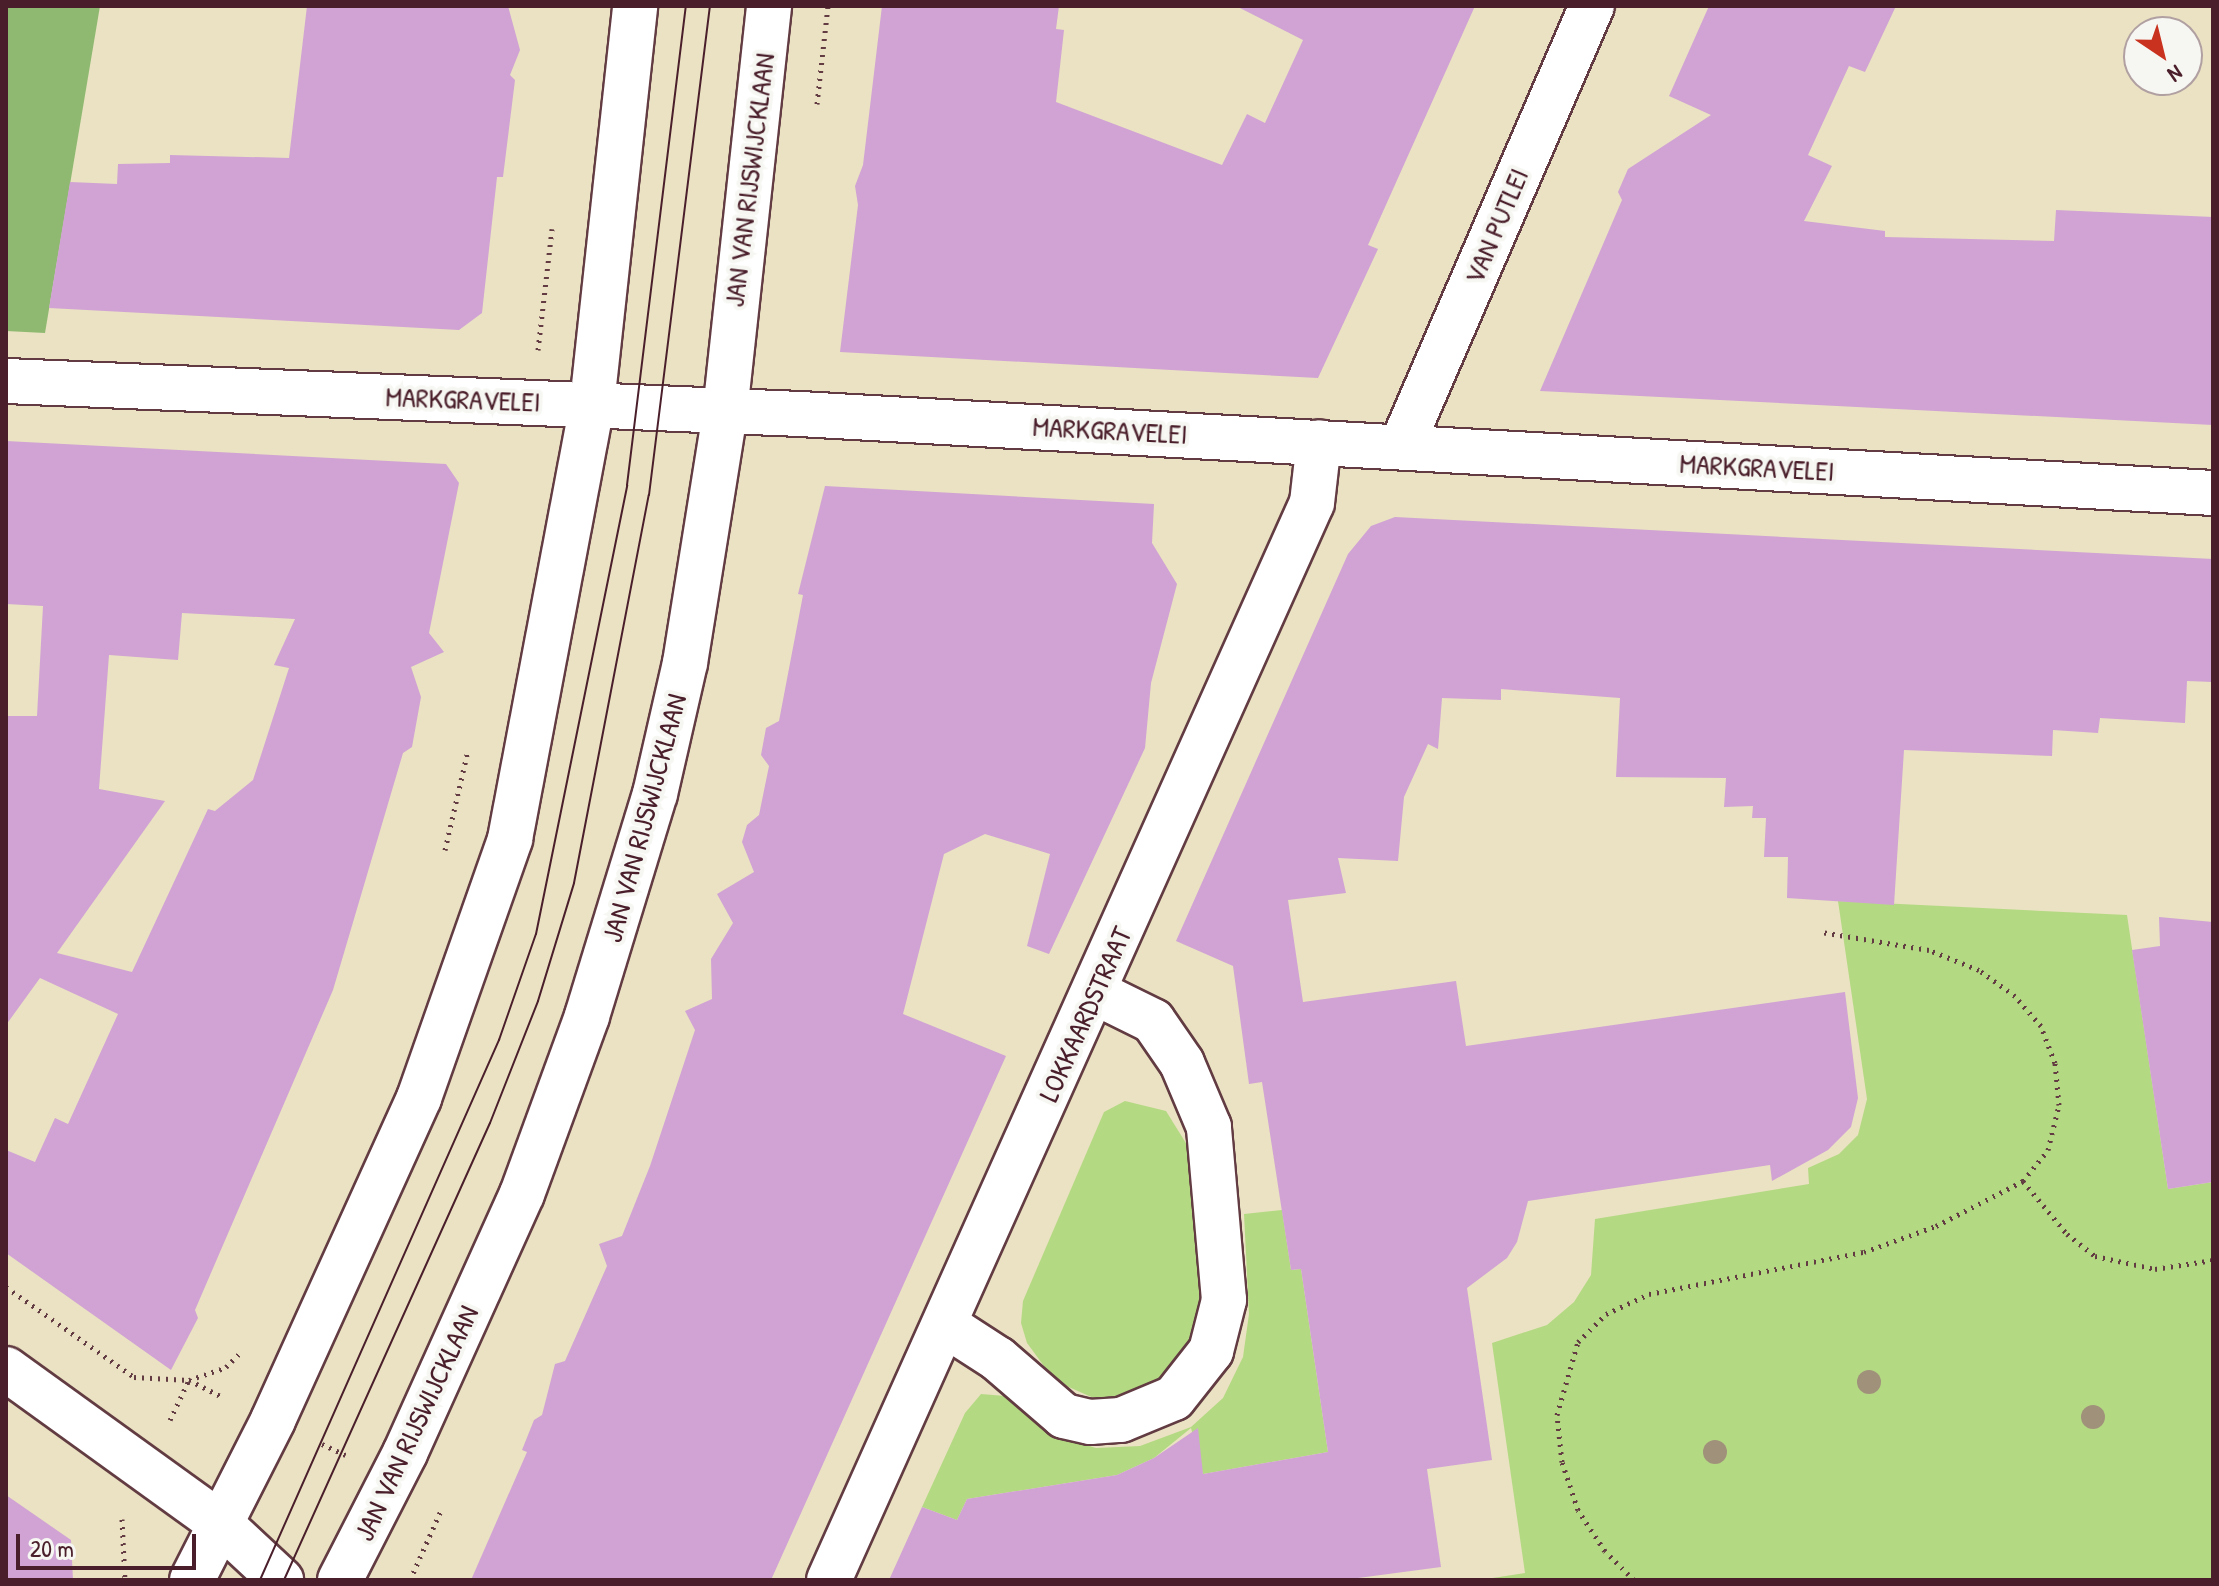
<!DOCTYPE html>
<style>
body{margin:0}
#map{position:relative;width:2219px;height:1586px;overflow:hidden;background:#eae2c2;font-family:"Patrick Hand",sans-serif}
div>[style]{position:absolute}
.green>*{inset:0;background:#b4d983}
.forest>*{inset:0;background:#8fb971}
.building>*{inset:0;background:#d0a3d4}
.path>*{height:5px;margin-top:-2.5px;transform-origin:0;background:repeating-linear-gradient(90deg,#623c42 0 2px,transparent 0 8px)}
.roads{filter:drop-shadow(2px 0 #623c42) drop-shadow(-2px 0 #623c42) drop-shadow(0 2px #623c42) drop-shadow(0 -2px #623c42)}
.minor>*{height:44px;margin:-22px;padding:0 22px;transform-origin:22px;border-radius:22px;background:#fff}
.major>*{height:44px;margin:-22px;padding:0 22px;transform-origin:22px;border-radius:22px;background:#fff}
.tram>*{height:2px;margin:-1px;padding:0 1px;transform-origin:1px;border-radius:1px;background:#4a1f2b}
.trees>*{width:24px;height:24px;margin:-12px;border-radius:50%;background:#a0917b}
span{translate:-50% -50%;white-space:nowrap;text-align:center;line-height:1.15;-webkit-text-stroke:8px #f6f6f2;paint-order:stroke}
.street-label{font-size:28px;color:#4a1f2b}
.frame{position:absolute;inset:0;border:8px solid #4a1f2b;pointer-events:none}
.north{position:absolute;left:2123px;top:16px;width:80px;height:80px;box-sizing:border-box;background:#f6f6f2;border:2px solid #b1a0a2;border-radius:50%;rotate:145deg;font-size:22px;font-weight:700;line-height:32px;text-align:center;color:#4a1f2b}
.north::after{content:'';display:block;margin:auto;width:28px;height:36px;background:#c8321e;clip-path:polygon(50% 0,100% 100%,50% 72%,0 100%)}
.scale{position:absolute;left:16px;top:1534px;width:180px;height:36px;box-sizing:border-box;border:4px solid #4a1f2b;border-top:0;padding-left:10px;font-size:24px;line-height:28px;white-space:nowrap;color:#4a1f2b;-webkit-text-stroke:6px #f6f6f2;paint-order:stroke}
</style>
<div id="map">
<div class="green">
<div style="clip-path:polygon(1838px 901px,2127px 915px,2168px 1189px,2213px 1182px,2213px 1580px,1480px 1580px,1525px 1573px,1492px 1343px,1547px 1325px,1574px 1302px,1591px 1275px,1595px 1219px,1809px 1184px,1808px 1168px,1839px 1154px,1858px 1135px,1867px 1099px)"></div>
<div style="clip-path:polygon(1125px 1101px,1166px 1111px,1189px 1148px,1203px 1304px,1200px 1328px,1165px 1379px,1124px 1397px,1096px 1399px,1055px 1381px,1027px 1343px,1021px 1323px,1023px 1301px,1104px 1112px)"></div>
<div style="clip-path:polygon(1282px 1210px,1291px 1270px,1301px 1269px,1328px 1452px,1203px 1474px,1191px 1428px,1154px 1458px,1117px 1475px,967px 1499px,957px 1520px,922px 1507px,965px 1413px,981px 1394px,1005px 1396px,1050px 1434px,1096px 1448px,1140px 1446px,1191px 1427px,1223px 1398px,1243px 1357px,1249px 1314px,1244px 1214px)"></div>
</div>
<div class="forest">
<div style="clip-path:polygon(6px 6px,100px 6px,45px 333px,6px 331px)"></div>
</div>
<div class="building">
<div style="clip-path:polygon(307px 6px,508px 6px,520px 50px,510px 75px,515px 80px,503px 177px,497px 177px,482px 313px,459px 330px,49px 308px,70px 182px,117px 184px,118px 164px,170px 163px,170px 155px,289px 158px)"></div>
<div style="clip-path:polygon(882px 6px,1059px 6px,1056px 29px,1064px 30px,1056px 102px,1222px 165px,1247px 114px,1265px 123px,1303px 40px,1236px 6px,1475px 6px,1368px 245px,1378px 249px,1318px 378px,840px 352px,858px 205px,855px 186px,863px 165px)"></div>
<div style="clip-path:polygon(1709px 6px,1896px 6px,1865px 72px,1849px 66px,1808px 155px,1832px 166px,1804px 221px,1885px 231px,1885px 237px,2054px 241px,2056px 210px,2213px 217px,2213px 425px,1540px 391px,1622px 200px,1618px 192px,1628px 169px,1711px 115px,1669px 96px)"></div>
<div style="clip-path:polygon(evenodd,6px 441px,446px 464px,459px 483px,429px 633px,444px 652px,411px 667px,421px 697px,412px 747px,403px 753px,333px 990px,195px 1310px,198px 1318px,171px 1370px,6px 1253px,6px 1150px,35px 1162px,55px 1118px,68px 1124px,118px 1014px,40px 978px,6px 1025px,6px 716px,37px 716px,43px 606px,6px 604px,6px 441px,182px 613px,295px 619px,274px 665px,289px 668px,253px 780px,215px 811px,208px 809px,132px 972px,57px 953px,165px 801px,99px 789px,109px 655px,178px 660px,182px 613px)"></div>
<div style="clip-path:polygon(825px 486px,1154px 504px,1152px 543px,1177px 584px,1151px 683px,1145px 748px,1049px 954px,1027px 946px,1050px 854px,985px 834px,944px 854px,903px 1014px,1006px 1056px,771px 1580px,471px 1580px,527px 1452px,522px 1450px,534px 1420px,542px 1415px,555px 1364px,565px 1361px,607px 1266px,599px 1244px,622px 1236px,650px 1166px,695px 1030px,685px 1011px,712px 999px,711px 959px,733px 923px,717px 894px,754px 872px,742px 842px,747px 825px,759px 815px,769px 766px,761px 755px,766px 728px,779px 721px,803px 595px,798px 594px)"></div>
<div style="clip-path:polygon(1395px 517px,2213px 559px,2213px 682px,2187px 681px,2185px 723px,2100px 718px,2098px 733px,2053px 730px,2052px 756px,1904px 750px,1894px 905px,1787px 898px,1788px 857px,1764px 857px,1766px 818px,1752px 818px,1753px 806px,1724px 807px,1726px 778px,1616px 777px,1620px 698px,1501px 689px,1501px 700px,1442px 698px,1438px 749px,1428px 744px,1404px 797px,1398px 861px,1338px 858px,1346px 893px,1288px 900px,1303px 1002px,1456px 981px,1466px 1046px,1845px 992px,1858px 1098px,1851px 1127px,1828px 1150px,1772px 1181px,1770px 1165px,1528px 1201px,1517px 1242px,1507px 1258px,1467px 1288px,1492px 1460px,1427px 1469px,1441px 1567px,1343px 1580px,889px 1580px,922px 1507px,957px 1520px,967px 1499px,1117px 1475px,1154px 1458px,1198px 1428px,1203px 1474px,1328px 1452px,1301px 1269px,1291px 1270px,1262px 1082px,1249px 1084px,1233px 966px,1176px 941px,1348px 554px,1371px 526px)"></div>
<div style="clip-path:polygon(2159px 917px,2213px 922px,2213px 1182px,2168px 1189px,2132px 950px,2160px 946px)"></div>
<div style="clip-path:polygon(6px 1495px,71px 1540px,73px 1580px,6px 1580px)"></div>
</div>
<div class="path">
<div style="left:817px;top:104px;width:99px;rotate:-83.6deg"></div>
<div style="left:538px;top:350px;width:122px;rotate:-83.4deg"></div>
<div style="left:445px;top:850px;width:103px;rotate:-77deg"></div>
<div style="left:2023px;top:1181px;width:69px;rotate:50.3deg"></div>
<div style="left:2067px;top:1234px;width:36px;rotate:38deg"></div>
<div style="left:2095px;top:1256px;width:61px;rotate:12.2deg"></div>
<div style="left:2155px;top:1269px;width:59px;rotate:-8.8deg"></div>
<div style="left:6px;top:1287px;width:156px;rotate:35.1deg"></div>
<div style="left:134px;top:1377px;width:55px;rotate:3.1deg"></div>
<div style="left:189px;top:1380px;width:38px;rotate:27deg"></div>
<div style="left:170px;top:1420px;width:44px;rotate:-64.6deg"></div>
<div style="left:189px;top:1380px;width:39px;rotate:-19deg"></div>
<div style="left:226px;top:1367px;width:23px;rotate:-45deg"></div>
<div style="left:322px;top:1444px;width:26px;rotate:25deg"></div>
<div style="left:122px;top:1519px;width:61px;rotate:87.2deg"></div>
<div style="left:410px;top:1580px;width:79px;rotate:-66deg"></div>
<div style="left:1634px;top:1580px;width:41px;rotate:-135deg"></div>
<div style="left:1605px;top:1551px;width:49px;rotate:-123.4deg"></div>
<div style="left:1578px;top:1510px;width:51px;rotate:-108.4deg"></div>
<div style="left:1562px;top:1462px;width:47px;rotate:-96.1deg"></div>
<div style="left:1557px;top:1415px;width:76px;rotate:-74deg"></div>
<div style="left:1578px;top:1342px;width:40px;rotate:-45deg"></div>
<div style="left:1606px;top:1314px;width:47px;rotate:-24.9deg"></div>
<div style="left:1649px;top:1294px;width:219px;rotate:-11.1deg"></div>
<div style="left:1864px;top:1252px;width:77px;rotate:-19.9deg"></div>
<div style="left:1936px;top:1226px;width:98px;rotate:-27.3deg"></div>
<div style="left:2023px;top:1181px;width:40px;rotate:-51deg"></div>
<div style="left:2048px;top:1150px;width:46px;rotate:-76.3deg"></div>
<div style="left:2059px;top:1105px;width:42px;rotate:-95.4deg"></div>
<div style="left:2055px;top:1063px;width:40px;rotate:-111deg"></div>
<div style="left:2041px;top:1026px;width:40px;rotate:-131deg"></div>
<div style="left:2015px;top:996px;width:44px;rotate:-144.2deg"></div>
<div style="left:1979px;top:970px;width:54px;rotate:-158.2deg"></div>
<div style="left:1929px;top:950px;width:109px;rotate:-170.5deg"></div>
</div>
<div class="roads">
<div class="minor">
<div style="left:6px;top:381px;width:795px;rotate:2.38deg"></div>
<div style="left:800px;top:414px;width:1415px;rotate:3.2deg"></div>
<div style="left:1401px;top:447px;width:481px;rotate:-66.6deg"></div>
<div style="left:947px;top:1326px;width:61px;rotate:32.9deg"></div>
<div style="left:998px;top:1359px;width:87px;rotate:40.8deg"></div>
<div style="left:1064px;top:1416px;width:27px;rotate:13deg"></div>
<div style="left:1090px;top:1422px;width:31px;rotate:-4deg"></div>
<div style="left:1121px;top:1420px;width:57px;rotate:-22.5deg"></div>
<div style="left:1174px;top:1398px;width:60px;rotate:-51.8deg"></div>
<div style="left:1211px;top:1351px;width:53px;rotate:-75.7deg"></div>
<div style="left:1224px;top:1300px;width:174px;rotate:-95deg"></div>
<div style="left:1209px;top:1127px;width:69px;rotate:-112.9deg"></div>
<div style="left:1182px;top:1063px;width:51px;rotate:-124.6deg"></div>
<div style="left:1153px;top:1021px;width:66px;rotate:-153.8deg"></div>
<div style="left:6px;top:1369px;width:266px;rotate:35.8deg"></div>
<div style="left:222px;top:1525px;width:81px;rotate:43deg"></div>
<div style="left:829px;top:1580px;width:1180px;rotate:-65.85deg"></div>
<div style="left:1312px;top:503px;width:61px;rotate:-83.5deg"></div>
</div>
<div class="major">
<div style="left:192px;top:1580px;width:179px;rotate:-63.1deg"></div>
<div style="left:273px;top:1420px;width:354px;rotate:-65.6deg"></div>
<div style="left:419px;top:1098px;width:275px;rotate:-70.6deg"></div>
<div style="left:510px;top:839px;width:443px;rotate:-79.3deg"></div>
<div style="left:592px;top:404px;width:400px;rotate:-83.8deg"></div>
<div style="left:340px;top:1580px;width:143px;rotate:-62.9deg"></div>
<div style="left:405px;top:1453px;width:284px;rotate:-65.7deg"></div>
<div style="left:522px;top:1194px;width:189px;rotate:-69.9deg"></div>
<div style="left:587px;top:1016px;width:232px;rotate:-73deg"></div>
<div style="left:655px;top:794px;width:134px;rotate:-77.1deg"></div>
<div style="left:685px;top:663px;width:254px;rotate:-80.9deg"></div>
<div style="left:725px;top:412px;width:408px;rotate:-83.8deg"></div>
</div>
</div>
<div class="tram">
<div style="left:260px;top:1580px;width:591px;rotate:-66.13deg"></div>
<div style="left:499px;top:1040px;width:112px;rotate:-70.8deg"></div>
<div style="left:536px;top:934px;width:458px;rotate:-78.5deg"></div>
<div style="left:627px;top:485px;width:483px;rotate:-83deg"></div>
<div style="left:284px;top:1580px;width:501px;rotate:-65.74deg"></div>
<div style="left:490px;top:1123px;width:131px;rotate:-68.5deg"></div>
<div style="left:538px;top:1001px;width:123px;rotate:-73deg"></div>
<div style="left:574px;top:883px;width:395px;rotate:-79.1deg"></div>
<div style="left:649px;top:495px;width:493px;rotate:-82.9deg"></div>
</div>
<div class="trees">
<div style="left:1869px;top:1382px"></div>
<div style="left:2093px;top:1417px"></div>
<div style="left:1715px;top:1452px"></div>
</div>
<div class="street-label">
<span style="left:749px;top:180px;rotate:-83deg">JAN VAN RIJSWIJCKLAAN</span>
<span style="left:1496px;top:226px;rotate:-67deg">VAN PUTLEI</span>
<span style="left:463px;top:399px;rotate:2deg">MARKGRAVELEI</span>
<span style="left:1110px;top:430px;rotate:3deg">MARKGRAVELEI</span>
<span style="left:1757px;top:467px;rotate:3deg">MARKGRAVELEI</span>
<span style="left:644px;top:818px;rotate:-75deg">JAN VAN RIJSWIJCKLAAN</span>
<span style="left:1085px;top:1014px;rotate:-66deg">LOKKAARDSTRAAT</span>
<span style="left:416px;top:1423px;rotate:-65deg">JAN VAN RIJSWIJCKLAAN</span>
</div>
<div class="frame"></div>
<div class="north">N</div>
<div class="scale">20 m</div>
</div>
